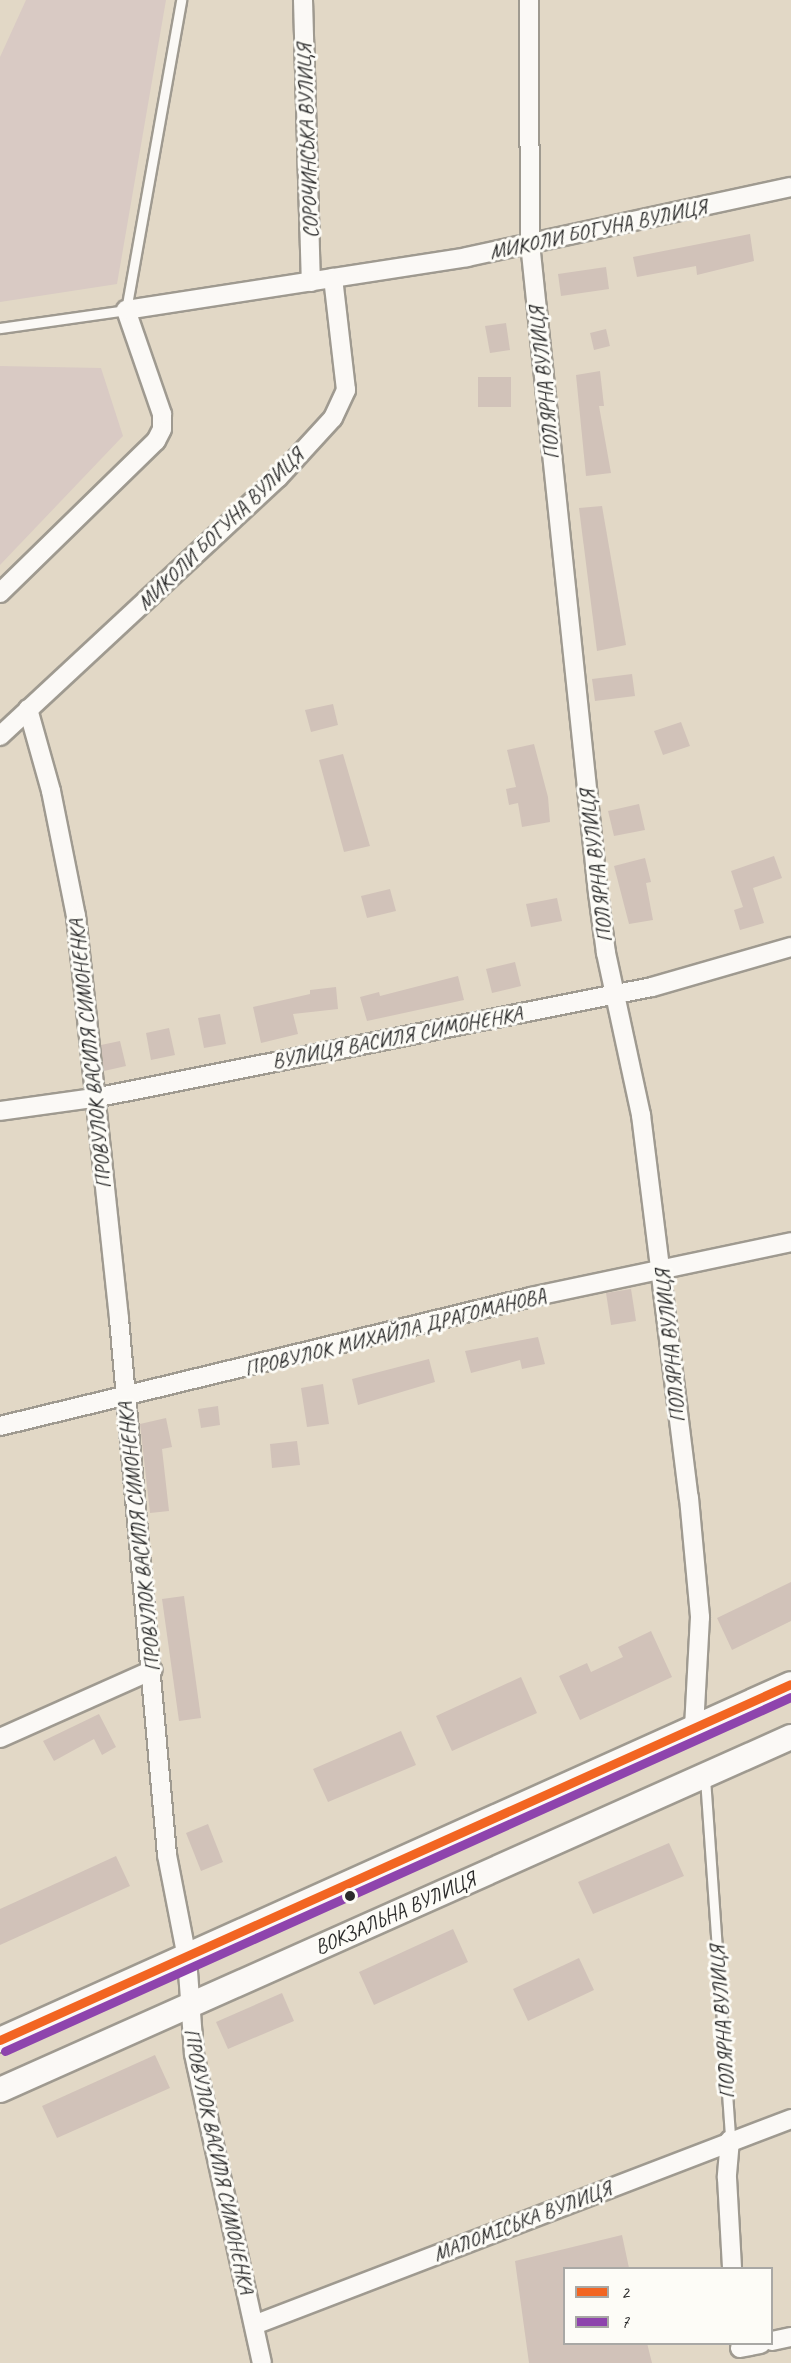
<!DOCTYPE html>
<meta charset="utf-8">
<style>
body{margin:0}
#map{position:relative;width:791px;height:2363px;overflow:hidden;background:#e2d8c6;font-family:Caveat,sans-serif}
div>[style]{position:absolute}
.industrial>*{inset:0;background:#d9cac4}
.building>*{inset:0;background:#d1c2b9}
.roads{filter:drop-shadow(2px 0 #9f9a90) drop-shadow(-2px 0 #9f9a90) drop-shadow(0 2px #9f9a90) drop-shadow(0 -2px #9f9a90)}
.service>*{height:9px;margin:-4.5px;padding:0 4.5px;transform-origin:4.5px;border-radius:4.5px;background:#fbf9f6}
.minor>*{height:18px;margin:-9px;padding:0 9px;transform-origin:9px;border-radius:9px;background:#fbf9f6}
.tertiary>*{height:24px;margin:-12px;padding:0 12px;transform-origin:12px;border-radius:12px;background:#fbf9f6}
.bus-1>*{height:9px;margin:-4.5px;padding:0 4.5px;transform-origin:4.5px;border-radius:4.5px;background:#f26522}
.bus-2>*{height:9px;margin:-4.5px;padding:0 4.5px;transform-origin:4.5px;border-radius:4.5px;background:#8e44ad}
.dots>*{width:16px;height:16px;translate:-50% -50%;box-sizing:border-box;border:3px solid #fdfcf7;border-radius:50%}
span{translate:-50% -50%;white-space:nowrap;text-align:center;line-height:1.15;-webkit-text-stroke:6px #fdfcf7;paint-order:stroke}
.street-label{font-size:21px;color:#2b2b2b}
.legend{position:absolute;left:563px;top:2267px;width:210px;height:78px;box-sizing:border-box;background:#fdfcf7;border:2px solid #a9a8a5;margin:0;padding:8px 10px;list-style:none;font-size:18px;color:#2b2b2b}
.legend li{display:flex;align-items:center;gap:12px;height:30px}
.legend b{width:30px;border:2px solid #a9a8a5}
</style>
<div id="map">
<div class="industrial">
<div style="clip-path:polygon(26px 0,166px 0,117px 284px,0 302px,0 57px)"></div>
<div style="clip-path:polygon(0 366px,101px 368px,123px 436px,0 565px)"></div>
</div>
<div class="building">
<div style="clip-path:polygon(750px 234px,754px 261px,697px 275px,696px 266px,637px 277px,633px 257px)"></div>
<div style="clip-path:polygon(606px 267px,609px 289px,561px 296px,558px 274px)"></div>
<div style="clip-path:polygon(506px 323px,510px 350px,490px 353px,485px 326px)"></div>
<div style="clip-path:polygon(606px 329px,610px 346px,594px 350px,590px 333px)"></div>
<div style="clip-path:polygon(600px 371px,604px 406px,599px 406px,611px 473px,586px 476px,576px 375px)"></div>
<div style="clip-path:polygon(478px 377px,511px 377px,511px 407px,478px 407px)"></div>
<div style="clip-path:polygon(602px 506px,626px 645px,597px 651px,579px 508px)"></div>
<div style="clip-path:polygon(632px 674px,635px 696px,595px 701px,592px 679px)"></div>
<div style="clip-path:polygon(333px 704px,338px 725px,311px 732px,305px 710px)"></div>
<div style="clip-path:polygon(681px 722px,690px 746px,663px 755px,654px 731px)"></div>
<div style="clip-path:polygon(534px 744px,548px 797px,550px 822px,522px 827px,518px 803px,509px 805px,506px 789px,516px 787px,507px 750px)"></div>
<div style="clip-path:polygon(343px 754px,370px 846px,344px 852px,319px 760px)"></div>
<div style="clip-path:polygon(639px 804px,645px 830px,614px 836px,608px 811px)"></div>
<div style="clip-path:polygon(774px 856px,782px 878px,753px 888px,764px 923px,740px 930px,734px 910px,743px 907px,731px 871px)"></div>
<div style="clip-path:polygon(645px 858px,651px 882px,646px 883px,653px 920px,629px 924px,614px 866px)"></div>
<div style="clip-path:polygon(390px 889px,396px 911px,367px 918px,361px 896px)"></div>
<div style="clip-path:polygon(557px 898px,562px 921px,531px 927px,526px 904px)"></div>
<div style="clip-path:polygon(515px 962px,521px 986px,492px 993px,486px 969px)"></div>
<div style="clip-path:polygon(458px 976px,464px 1000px,367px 1021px,360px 997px,379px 992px,380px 996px)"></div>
<div style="clip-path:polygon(336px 987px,338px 1009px,293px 1014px,298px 1034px,261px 1043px,253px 1007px,310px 994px,310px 990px)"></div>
<div style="clip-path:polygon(220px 1014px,226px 1044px,204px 1048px,198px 1018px)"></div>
<div style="clip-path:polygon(169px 1028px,175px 1055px,151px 1060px,146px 1033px)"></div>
<div style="clip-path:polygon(120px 1041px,126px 1066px,104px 1071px,101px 1045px)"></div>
<div style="clip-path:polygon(631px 1289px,636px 1321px,611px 1325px,606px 1293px)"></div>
<div style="clip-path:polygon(538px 1337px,545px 1364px,522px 1369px,520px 1360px,471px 1373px,465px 1351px)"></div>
<div style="clip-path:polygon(429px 1359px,435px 1382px,358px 1405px,352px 1379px)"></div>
<div style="clip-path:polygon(323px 1384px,329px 1424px,307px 1427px,301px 1388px)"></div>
<div style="clip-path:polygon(218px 1406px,220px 1425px,201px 1428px,198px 1409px)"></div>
<div style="clip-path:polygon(166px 1418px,172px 1447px,162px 1449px,169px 1511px,150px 1513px,140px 1424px)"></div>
<div style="clip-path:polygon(297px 1441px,300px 1465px,272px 1468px,270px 1444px)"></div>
<div style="clip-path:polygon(791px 1582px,791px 1621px,732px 1650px,717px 1618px)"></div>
<div style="clip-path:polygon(184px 1596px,201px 1718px,179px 1721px,162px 1599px)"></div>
<div style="clip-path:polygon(651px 1631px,672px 1677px,580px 1720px,559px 1676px,587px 1663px,591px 1672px,623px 1657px,618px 1647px)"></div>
<div style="clip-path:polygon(521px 1677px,537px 1713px,452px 1751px,436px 1716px)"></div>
<div style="clip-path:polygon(99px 1714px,116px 1747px,102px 1755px,94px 1739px,54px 1761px,43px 1741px)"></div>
<div style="clip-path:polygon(401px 1731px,416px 1765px,328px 1802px,313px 1769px)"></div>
<div style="clip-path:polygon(208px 1824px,223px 1862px,201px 1871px,186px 1833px)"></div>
<div style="clip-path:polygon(669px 1843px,684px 1876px,593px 1914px,578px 1882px)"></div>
<div style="clip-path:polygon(116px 1856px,130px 1886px,0 1945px,0 1909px)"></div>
<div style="clip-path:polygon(453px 1929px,468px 1962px,374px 2005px,359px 1972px)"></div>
<div style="clip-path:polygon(579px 1958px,594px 1990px,528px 2021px,513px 1989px)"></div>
<div style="clip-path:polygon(282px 1993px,294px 2021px,228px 2049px,216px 2022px)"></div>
<div style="clip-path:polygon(155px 2055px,170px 2088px,57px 2138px,42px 2106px)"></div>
<div style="clip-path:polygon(622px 2235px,629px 2268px,564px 2268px,564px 2343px,647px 2343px,652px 2363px,529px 2363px,515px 2261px)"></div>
</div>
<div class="roads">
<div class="service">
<div style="left:0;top:328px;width:127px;rotate:-8.1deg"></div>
<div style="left:126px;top:310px;width:315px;rotate:-79.9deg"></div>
<div style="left:705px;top:1778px;width:363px;rotate:86deg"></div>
</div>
<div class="minor">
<div style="left:303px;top:0;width:282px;rotate:88.4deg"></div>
<div style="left:529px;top:0;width:243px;rotate:89.8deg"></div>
<div style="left:530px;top:243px;width:654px;rotate:84.03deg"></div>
<div style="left:598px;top:893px;width:61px;rotate:82.4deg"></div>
<div style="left:606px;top:953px;width:166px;rotate:77.8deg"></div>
<div style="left:641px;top:1115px;width:386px;rotate:82.9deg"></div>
<div style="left:689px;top:1498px;width:120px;rotate:84.7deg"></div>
<div style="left:700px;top:1617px;width:110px;rotate:93.1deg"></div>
<div style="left:0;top:593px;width:218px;rotate:-44.3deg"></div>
<div style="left:156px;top:441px;width:13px;rotate:-63deg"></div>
<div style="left:162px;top:429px;width:15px;rotate:-90deg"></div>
<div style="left:162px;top:414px;width:110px;rotate:-109.1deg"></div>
<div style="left:126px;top:310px;width:345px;rotate:-8.8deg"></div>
<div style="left:467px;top:257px;width:331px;rotate:-12.2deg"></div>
<div style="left:28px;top:709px;width:85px;rotate:74.3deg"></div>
<div style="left:51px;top:791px;width:127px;rotate:78.7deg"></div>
<div style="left:76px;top:916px;width:405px;rotate:83.9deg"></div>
<div style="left:119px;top:1319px;width:538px;rotate:84.88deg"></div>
<div style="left:167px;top:1855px;width:105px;rotate:79deg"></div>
<div style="left:187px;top:1958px;width:96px;rotate:85.8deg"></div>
<div style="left:194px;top:2054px;width:316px;rotate:77.6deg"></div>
<div style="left:0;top:736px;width:379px;rotate:-42.9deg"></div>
<div style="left:278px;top:478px;width:81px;rotate:-47.5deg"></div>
<div style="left:333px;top:418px;width:31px;rotate:-65deg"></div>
<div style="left:346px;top:390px;width:113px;rotate:-96.6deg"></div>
<div style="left:0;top:1111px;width:95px;rotate:-7.9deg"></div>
<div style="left:94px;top:1098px;width:569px;rotate:-11.25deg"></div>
<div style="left:652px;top:987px;width:145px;rotate:-16.1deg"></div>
<div style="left:0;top:1426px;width:546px;rotate:-13.65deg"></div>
<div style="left:531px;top:1297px;width:266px;rotate:-11.9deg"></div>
<div style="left:0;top:1738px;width:167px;rotate:-24deg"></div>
<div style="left:730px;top:2140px;width:38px;rotate:95deg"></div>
<div style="left:727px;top:2178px;width:90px;rotate:86.8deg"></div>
<div style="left:254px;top:2325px;width:575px;rotate:-20.99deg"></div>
<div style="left:772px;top:2341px;width:19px;rotate:-12deg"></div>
<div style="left:740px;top:2348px;width:21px;rotate:-11deg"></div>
</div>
<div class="tertiary">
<div style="left:0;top:2040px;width:867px;rotate:-24.23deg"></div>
<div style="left:0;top:2090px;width:866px;rotate:-24.05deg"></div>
</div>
</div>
<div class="bus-1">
<div style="left:0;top:2040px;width:867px;rotate:-24.23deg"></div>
</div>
<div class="bus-2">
<div style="left:5px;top:2051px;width:862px;rotate:-24.25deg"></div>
</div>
<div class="dots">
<div style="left:350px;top:1896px;background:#2b2b2b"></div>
</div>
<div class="street-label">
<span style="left:307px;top:141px;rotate:-92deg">СОРОЧИНСЬКА ВУЛИЦЯ</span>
<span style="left:598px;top:229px;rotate:-12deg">МИКОЛИ БОГУНА ВУЛИЦЯ</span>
<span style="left:544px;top:383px;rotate:-96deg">ПОЛЯРНА ВУЛИЦЯ</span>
<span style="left:220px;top:529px;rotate:-44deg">МИКОЛИ БОГУНА ВУЛИЦЯ</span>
<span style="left:596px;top:866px;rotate:-97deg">ПОЛЯРНА ВУЛИЦЯ</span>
<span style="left:397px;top:1037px;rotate:-11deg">ВУЛИЦЯ ВАСИЛЯ СИМОНЕНКА</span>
<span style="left:90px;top:1054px;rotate:-96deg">ПРОВУЛОК ВАСИЛЯ СИМОНЕНКА</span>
<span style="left:395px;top:1332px;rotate:-14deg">ПРОВУЛОК МИХАЙЛА ДРАГОМАНОВА</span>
<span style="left:670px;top:1346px;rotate:-96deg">ПОЛЯРНА ВУЛИЦЯ</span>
<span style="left:139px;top:1537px;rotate:-96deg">ПРОВУЛОК ВАСИЛЯ СИМОНЕНКА</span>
<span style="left:395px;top:1913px;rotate:-24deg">ВОКЗАЛЬНА ВУЛИЦЯ</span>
<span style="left:722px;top:2022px;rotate:-94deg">ПОЛЯРНА ВУЛИЦЯ</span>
<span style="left:219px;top:2161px;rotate:78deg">ПРОВУЛОК ВАСИЛЯ СИМОНЕНКА</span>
<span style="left:522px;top:2221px;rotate:-21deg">МАЛОМІСЬКА ВУЛИЦЯ</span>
</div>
<ul class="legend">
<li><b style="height:8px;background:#f26522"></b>2</li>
<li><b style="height:8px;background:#8e44ad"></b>7</li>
</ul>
</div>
